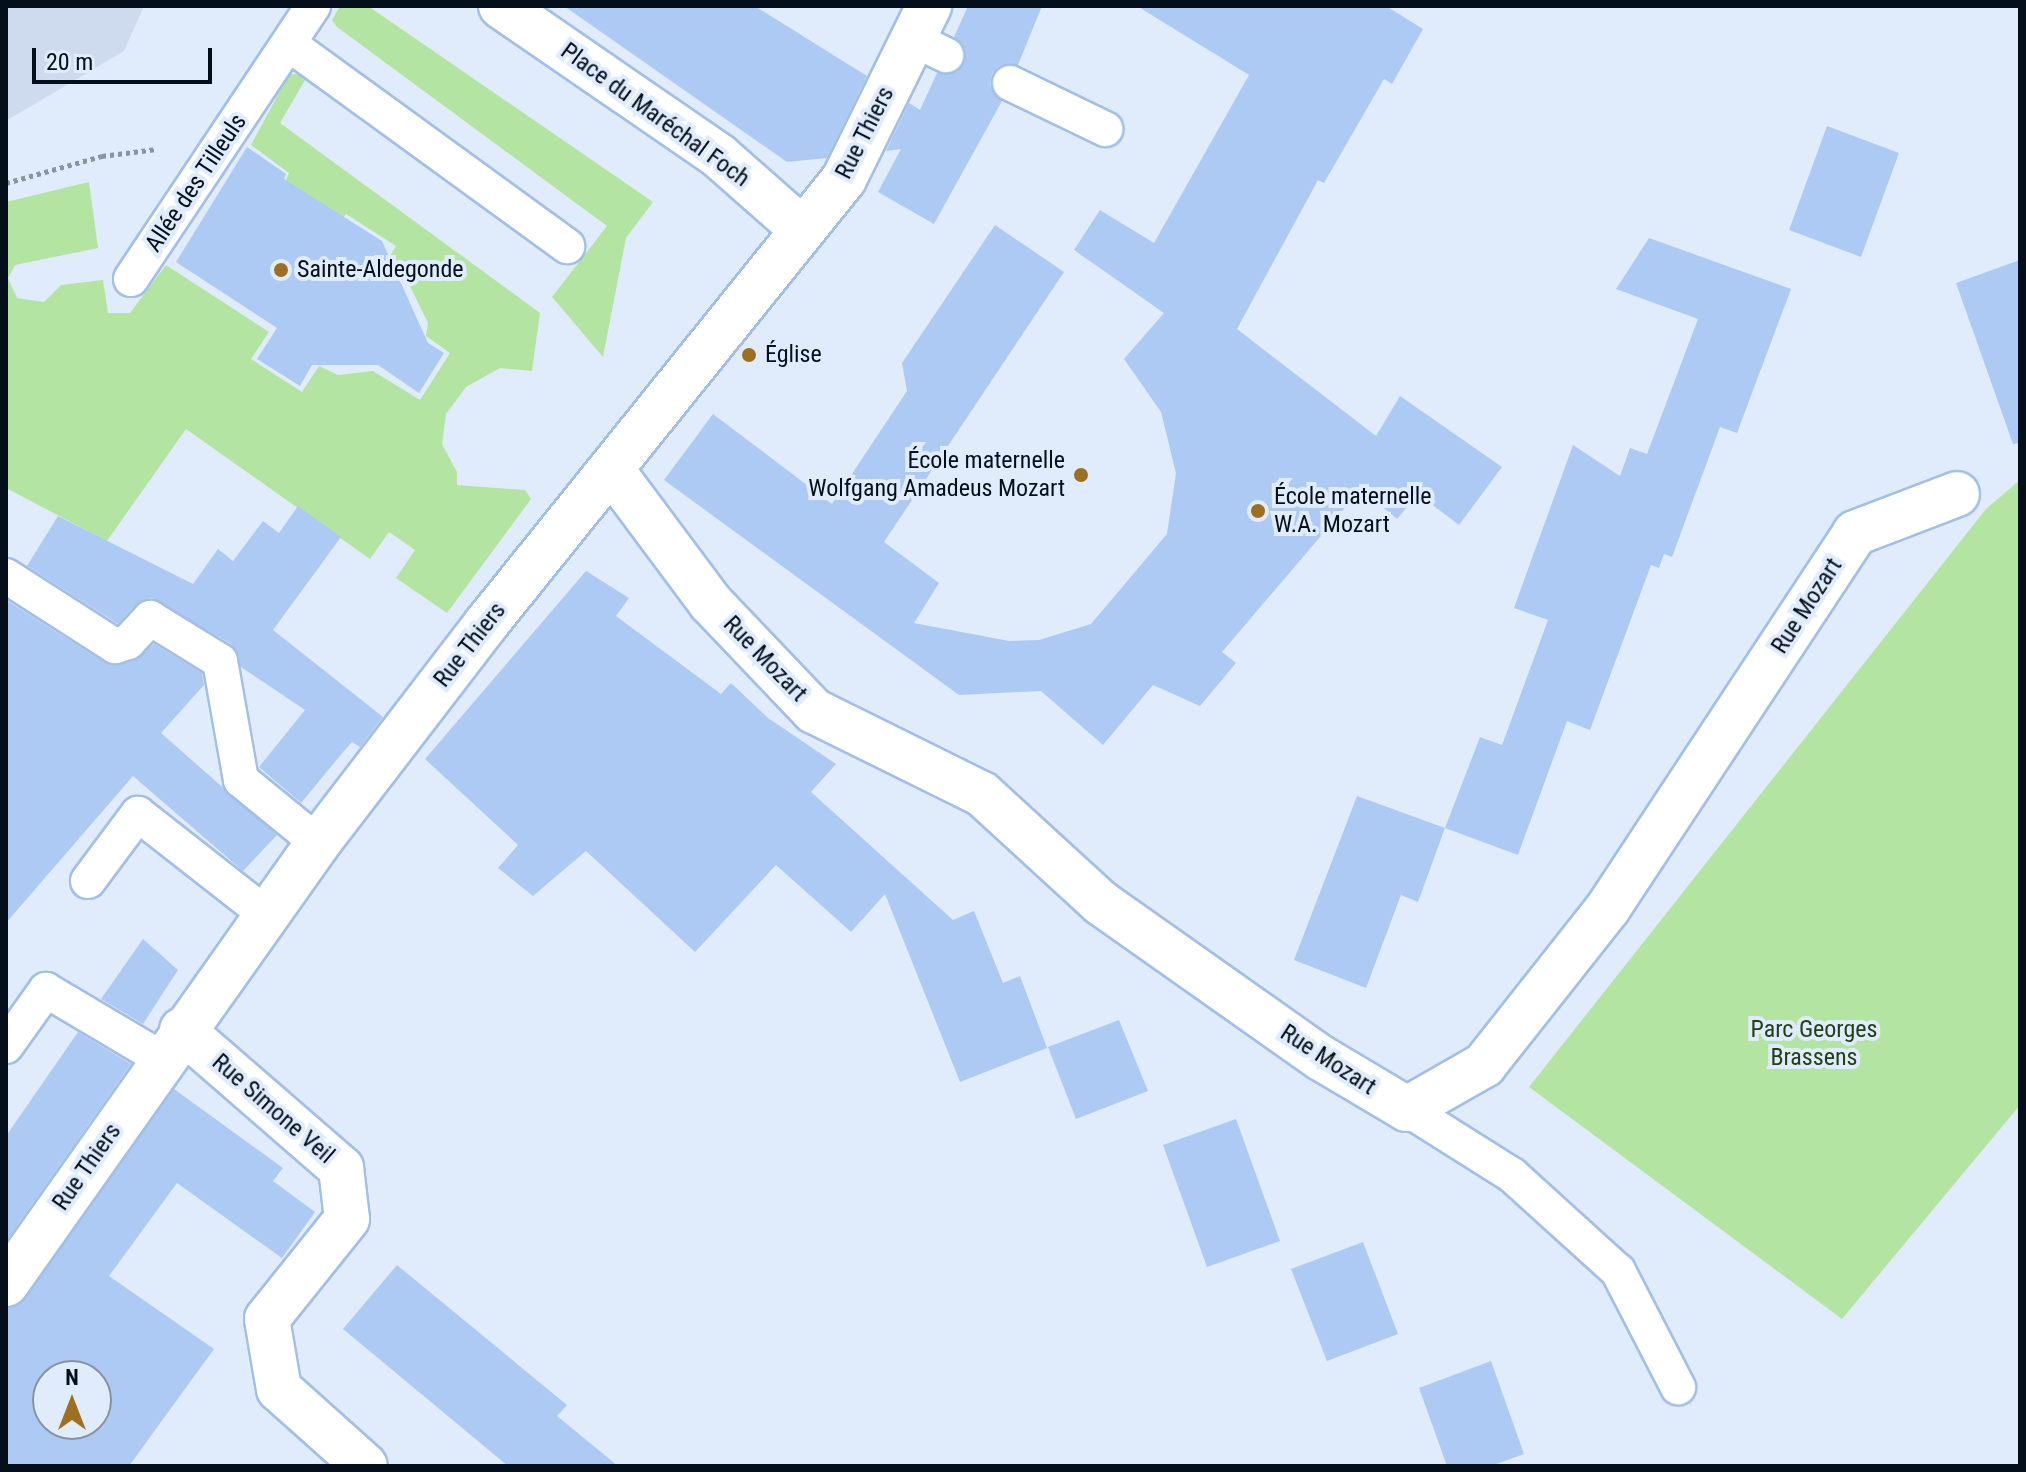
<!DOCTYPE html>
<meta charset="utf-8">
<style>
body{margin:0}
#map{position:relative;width:2026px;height:1472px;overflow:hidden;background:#e0ebfc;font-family:"Roboto Condensed",sans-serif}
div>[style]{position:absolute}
.built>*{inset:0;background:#cedaed}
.green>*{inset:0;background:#b4e4a2}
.building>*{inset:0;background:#adcaf4}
.path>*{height:5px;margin-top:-2.5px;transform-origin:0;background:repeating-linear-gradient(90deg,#8993a3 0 4px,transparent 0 8px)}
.roads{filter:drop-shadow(2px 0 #a4bfe6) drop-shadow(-2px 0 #a4bfe6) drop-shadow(0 2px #a4bfe6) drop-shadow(0 -2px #a4bfe6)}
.service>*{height:34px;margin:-17px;padding:0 17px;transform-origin:17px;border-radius:17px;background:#fff}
.minor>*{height:44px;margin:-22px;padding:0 22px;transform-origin:22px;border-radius:22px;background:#fff}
.dots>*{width:22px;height:22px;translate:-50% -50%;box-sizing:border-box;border:4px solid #e0ebfc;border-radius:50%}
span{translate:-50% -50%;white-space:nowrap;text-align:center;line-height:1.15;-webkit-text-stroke:8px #e0ebfc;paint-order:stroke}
.street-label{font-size:24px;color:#050e1b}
.poi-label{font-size:24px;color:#050e1b}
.left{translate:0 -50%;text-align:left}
.right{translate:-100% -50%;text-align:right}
.park-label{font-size:24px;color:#214014}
.frame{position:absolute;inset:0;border:8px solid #050e1b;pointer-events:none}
.north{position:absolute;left:32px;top:1360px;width:80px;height:80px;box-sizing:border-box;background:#e0ebfc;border:2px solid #8893a2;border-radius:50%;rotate:0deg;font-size:22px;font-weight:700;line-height:32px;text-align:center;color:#050e1b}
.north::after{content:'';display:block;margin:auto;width:28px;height:36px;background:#9c7020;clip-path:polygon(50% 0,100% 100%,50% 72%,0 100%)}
.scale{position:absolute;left:32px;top:48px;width:180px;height:36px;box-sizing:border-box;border:4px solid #050e1b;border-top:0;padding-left:10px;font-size:24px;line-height:28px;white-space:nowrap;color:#050e1b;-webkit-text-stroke:6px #e0ebfc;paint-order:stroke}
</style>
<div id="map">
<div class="built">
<div style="clip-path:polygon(6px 6px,144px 6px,124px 51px,6px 121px)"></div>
</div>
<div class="green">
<div style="clip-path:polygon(340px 6px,368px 6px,653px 202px,626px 238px,603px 357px,552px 297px,607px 226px,337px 27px,332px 20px)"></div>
<div style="clip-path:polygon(289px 74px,308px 75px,280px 123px,540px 313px,532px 371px,500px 368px,466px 387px,446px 414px,442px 444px,457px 472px,457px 485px,525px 490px,531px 499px,447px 613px,396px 578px,415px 550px,389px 532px,370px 559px,186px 429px,107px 541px,6px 488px,6px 202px,89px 182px,98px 248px,15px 265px,8px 278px,17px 298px,44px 302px,61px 285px,103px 280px,108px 313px,130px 313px,166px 265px,269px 332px,251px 359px,302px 392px,319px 366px,338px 375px,373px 371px,420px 400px,450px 353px,426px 336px,428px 323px,407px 280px,377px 277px,396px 246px,346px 214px,338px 224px,283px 186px,289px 173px,251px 145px)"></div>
<div style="clip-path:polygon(2020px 480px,2020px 1105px,1842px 1319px,1529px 1087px,1986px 509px)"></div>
</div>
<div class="building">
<div style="clip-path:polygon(564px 6px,755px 6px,867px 76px,827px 158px,787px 162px)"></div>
<div style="clip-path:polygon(968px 6px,1042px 6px,1018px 65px,999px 66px,992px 74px,990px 85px,1002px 101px,934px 224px,878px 192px,901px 149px,886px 151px,909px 103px,920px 110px,937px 73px,957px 72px,964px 63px,963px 44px,954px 37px)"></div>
<div style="clip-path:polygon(1137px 6px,1386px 6px,1423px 29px,1392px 84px,1384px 79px,1324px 183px,1318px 180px,1237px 329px,1376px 436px,1400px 396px,1502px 467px,1459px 525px,1418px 494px,1397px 519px,1361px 489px,1222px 652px,1236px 663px,1200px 706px,1153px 685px,1103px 745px,1041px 691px,959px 695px,664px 480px,713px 414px,832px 504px,907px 391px,902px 363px,995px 225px,1064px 272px,884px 542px,939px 583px,914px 623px,1009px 641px,1039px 640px,1091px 624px,1167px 534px,1176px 473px,1161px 412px,1124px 359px,1164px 313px,1074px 250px,1100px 210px,1154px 243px,1249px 75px)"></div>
<div style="clip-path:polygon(1827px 126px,1899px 153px,1861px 257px,1789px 230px)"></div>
<div style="clip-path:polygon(247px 147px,286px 174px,284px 179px,382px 241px,428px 343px,444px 353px,419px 393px,378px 365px,312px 365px,300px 386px,257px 359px,277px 328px,176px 262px)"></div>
<div style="clip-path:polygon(1649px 238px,1791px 289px,1737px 433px,1720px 427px,1672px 557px,1664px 554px,1659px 568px,1651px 565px,1590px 730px,1567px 721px,1518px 855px,1445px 828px,1480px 737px,1502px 745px,1548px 620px,1514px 608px,1573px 445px,1620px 476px,1630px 448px,1647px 454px,1698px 319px,1616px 289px)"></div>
<div style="clip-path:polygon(2020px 260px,2020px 443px,2013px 444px,1956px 283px)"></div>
<div style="clip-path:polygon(298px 506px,341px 537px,273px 630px,383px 717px,360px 747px,352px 742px,344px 751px,301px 803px,259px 767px,305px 710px,241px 667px,231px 644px,152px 598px,136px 604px,118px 624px,27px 566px,58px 516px,193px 584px,218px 549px,233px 561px,263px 521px,279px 533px)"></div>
<div style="clip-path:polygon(586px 571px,629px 598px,616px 616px,721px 694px,731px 683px,768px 718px,836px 764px,811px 792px,953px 920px,974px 911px,1003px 983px,1020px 976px,1047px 1048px,960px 1082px,885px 894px,851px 932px,776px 865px,695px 952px,586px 851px,533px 896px,498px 868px,518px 845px,425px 759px)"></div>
<div style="clip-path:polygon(6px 600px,105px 663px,134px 661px,154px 644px,202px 673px,204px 685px,161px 733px,277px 835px,243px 871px,133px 776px,6px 923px)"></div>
<div style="clip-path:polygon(1357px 796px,1445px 828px,1418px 902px,1401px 895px,1366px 988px,1294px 960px)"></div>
<div style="clip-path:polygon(143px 939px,178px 970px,143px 1024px,101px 999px)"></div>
<div style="clip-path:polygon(1119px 1020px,1148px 1091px,1076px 1119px,1048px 1047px)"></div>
<div style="clip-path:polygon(78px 1032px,131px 1064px,6px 1241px,6px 1136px)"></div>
<div style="clip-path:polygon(evenodd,174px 1089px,283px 1168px,273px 1181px,315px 1212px,282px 1258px,177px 1183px,109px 1276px,214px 1349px,129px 1466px,6px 1466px,6px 1309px,26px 1298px,174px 1089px,48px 1376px,96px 1376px,96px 1424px,48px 1424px,48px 1376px)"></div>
<div style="clip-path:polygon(1236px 1119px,1280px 1241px,1207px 1267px,1163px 1145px)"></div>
<div style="clip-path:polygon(1363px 1242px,1398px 1334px,1327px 1361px,1291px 1269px)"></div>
<div style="clip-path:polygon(397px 1265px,567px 1405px,557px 1416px,618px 1466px,508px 1466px,343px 1329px)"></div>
<div style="clip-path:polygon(1491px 1361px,1524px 1454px,1491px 1466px,1447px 1466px,1419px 1388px)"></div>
</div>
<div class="path">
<div style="left:6px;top:183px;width:100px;rotate:-15.7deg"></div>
<div style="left:102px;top:156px;width:55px;rotate:-7.3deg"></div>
</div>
<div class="roads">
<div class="service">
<div style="left:913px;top:39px;width:37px;rotate:26deg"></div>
<div style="left:289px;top:44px;width:344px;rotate:36deg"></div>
<div style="left:1010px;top:83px;width:106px;rotate:25.8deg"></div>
<div style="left:131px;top:279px;width:328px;rotate:-56.3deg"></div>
<div style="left:6px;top:576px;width:130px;rotate:32.7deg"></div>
<div style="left:115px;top:646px;width:14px;rotate:-17deg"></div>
<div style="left:128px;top:642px;width:33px;rotate:-47deg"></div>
<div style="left:150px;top:618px;width:82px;rotate:31.6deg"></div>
<div style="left:220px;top:661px;width:121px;rotate:80deg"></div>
<div style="left:241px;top:780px;width:99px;rotate:39.3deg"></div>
<div style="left:88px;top:881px;width:84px;rotate:-53.3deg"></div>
<div style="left:138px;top:814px;width:164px;rotate:38.1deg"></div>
<div style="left:6px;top:1046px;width:69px;rotate:-54.5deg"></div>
<div style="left:46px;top:990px;width:135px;rotate:30.7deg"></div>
<div style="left:1407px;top:1109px;width:124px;rotate:32.2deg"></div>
<div style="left:1512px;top:1175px;width:143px;rotate:42.2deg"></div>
<div style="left:1618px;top:1271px;width:131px;rotate:62.7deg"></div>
</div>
<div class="minor">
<div style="left:501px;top:6px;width:265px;rotate:34.5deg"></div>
<div style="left:719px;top:156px;width:112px;rotate:41.4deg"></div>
<div style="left:611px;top:469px;width:167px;rotate:53.3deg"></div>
<div style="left:711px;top:603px;width:149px;rotate:46.4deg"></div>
<div style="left:814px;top:711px;width:187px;rotate:26.3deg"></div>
<div style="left:982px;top:794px;width:161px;rotate:42.5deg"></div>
<div style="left:1101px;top:903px;width:269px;rotate:35.2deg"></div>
<div style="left:1321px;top:1058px;width:100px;rotate:30.7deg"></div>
<div style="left:1407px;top:1109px;width:89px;rotate:-29.7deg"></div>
<div style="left:1484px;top:1065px;width:200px;rotate:-51.7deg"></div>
<div style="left:1608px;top:908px;width:449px;rotate:-56.6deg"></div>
<div style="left:1855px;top:533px;width:109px;rotate:-20.9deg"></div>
<div style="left:182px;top:1030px;width:211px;rotate:41deg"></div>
<div style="left:341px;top:1168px;width:51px;rotate:83.3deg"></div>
<div style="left:347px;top:1219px;width:128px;rotate:128.7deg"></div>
<div style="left:267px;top:1319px;width:71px;rotate:80.3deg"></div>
<div style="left:279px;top:1389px;width:115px;rotate:41.8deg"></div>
<div style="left:6px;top:1284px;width:540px;rotate:-54.72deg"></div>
<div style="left:318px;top:843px;width:276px;rotate:-52.5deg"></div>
<div style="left:486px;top:624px;width:571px;rotate:-51.18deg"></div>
<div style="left:844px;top:179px;width:193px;rotate:-63.8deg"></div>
</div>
</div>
<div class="dots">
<div style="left:281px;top:270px;background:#9c7020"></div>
<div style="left:749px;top:355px;background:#9c7020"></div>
<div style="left:1081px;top:475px;background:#9c7020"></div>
<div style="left:1258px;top:511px;background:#9c7020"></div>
</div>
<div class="street-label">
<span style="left:655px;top:115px;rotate:36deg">Place du Maréchal Foch</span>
<span style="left:865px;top:133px;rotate:-63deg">Rue Thiers</span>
<span style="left:196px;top:183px;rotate:-56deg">Allée des Tilleuls</span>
<span style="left:1807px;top:606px;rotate:-57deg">Rue Mozart</span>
<span style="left:470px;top:645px;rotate:-52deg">Rue Thiers</span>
<span style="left:765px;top:659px;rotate:46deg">Rue Mozart</span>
<span style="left:1328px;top:1060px;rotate:33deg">Rue Mozart</span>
<span style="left:273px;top:1109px;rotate:41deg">Rue Simone Veil</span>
<span style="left:87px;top:1167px;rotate:-55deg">Rue Thiers</span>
</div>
<div class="poi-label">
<span class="left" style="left:297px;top:270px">Sainte-Aldegonde</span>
<span class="left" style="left:765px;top:355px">Église</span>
<span class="right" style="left:1065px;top:475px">École maternelle<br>Wolfgang Amadeus Mozart</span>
<span class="left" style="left:1274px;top:511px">École maternelle<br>W.A. Mozart</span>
</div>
<div class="park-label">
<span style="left:1814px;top:1044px">Parc Georges<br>Brassens</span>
</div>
<div class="frame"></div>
<div class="north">N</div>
<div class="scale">20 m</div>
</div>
